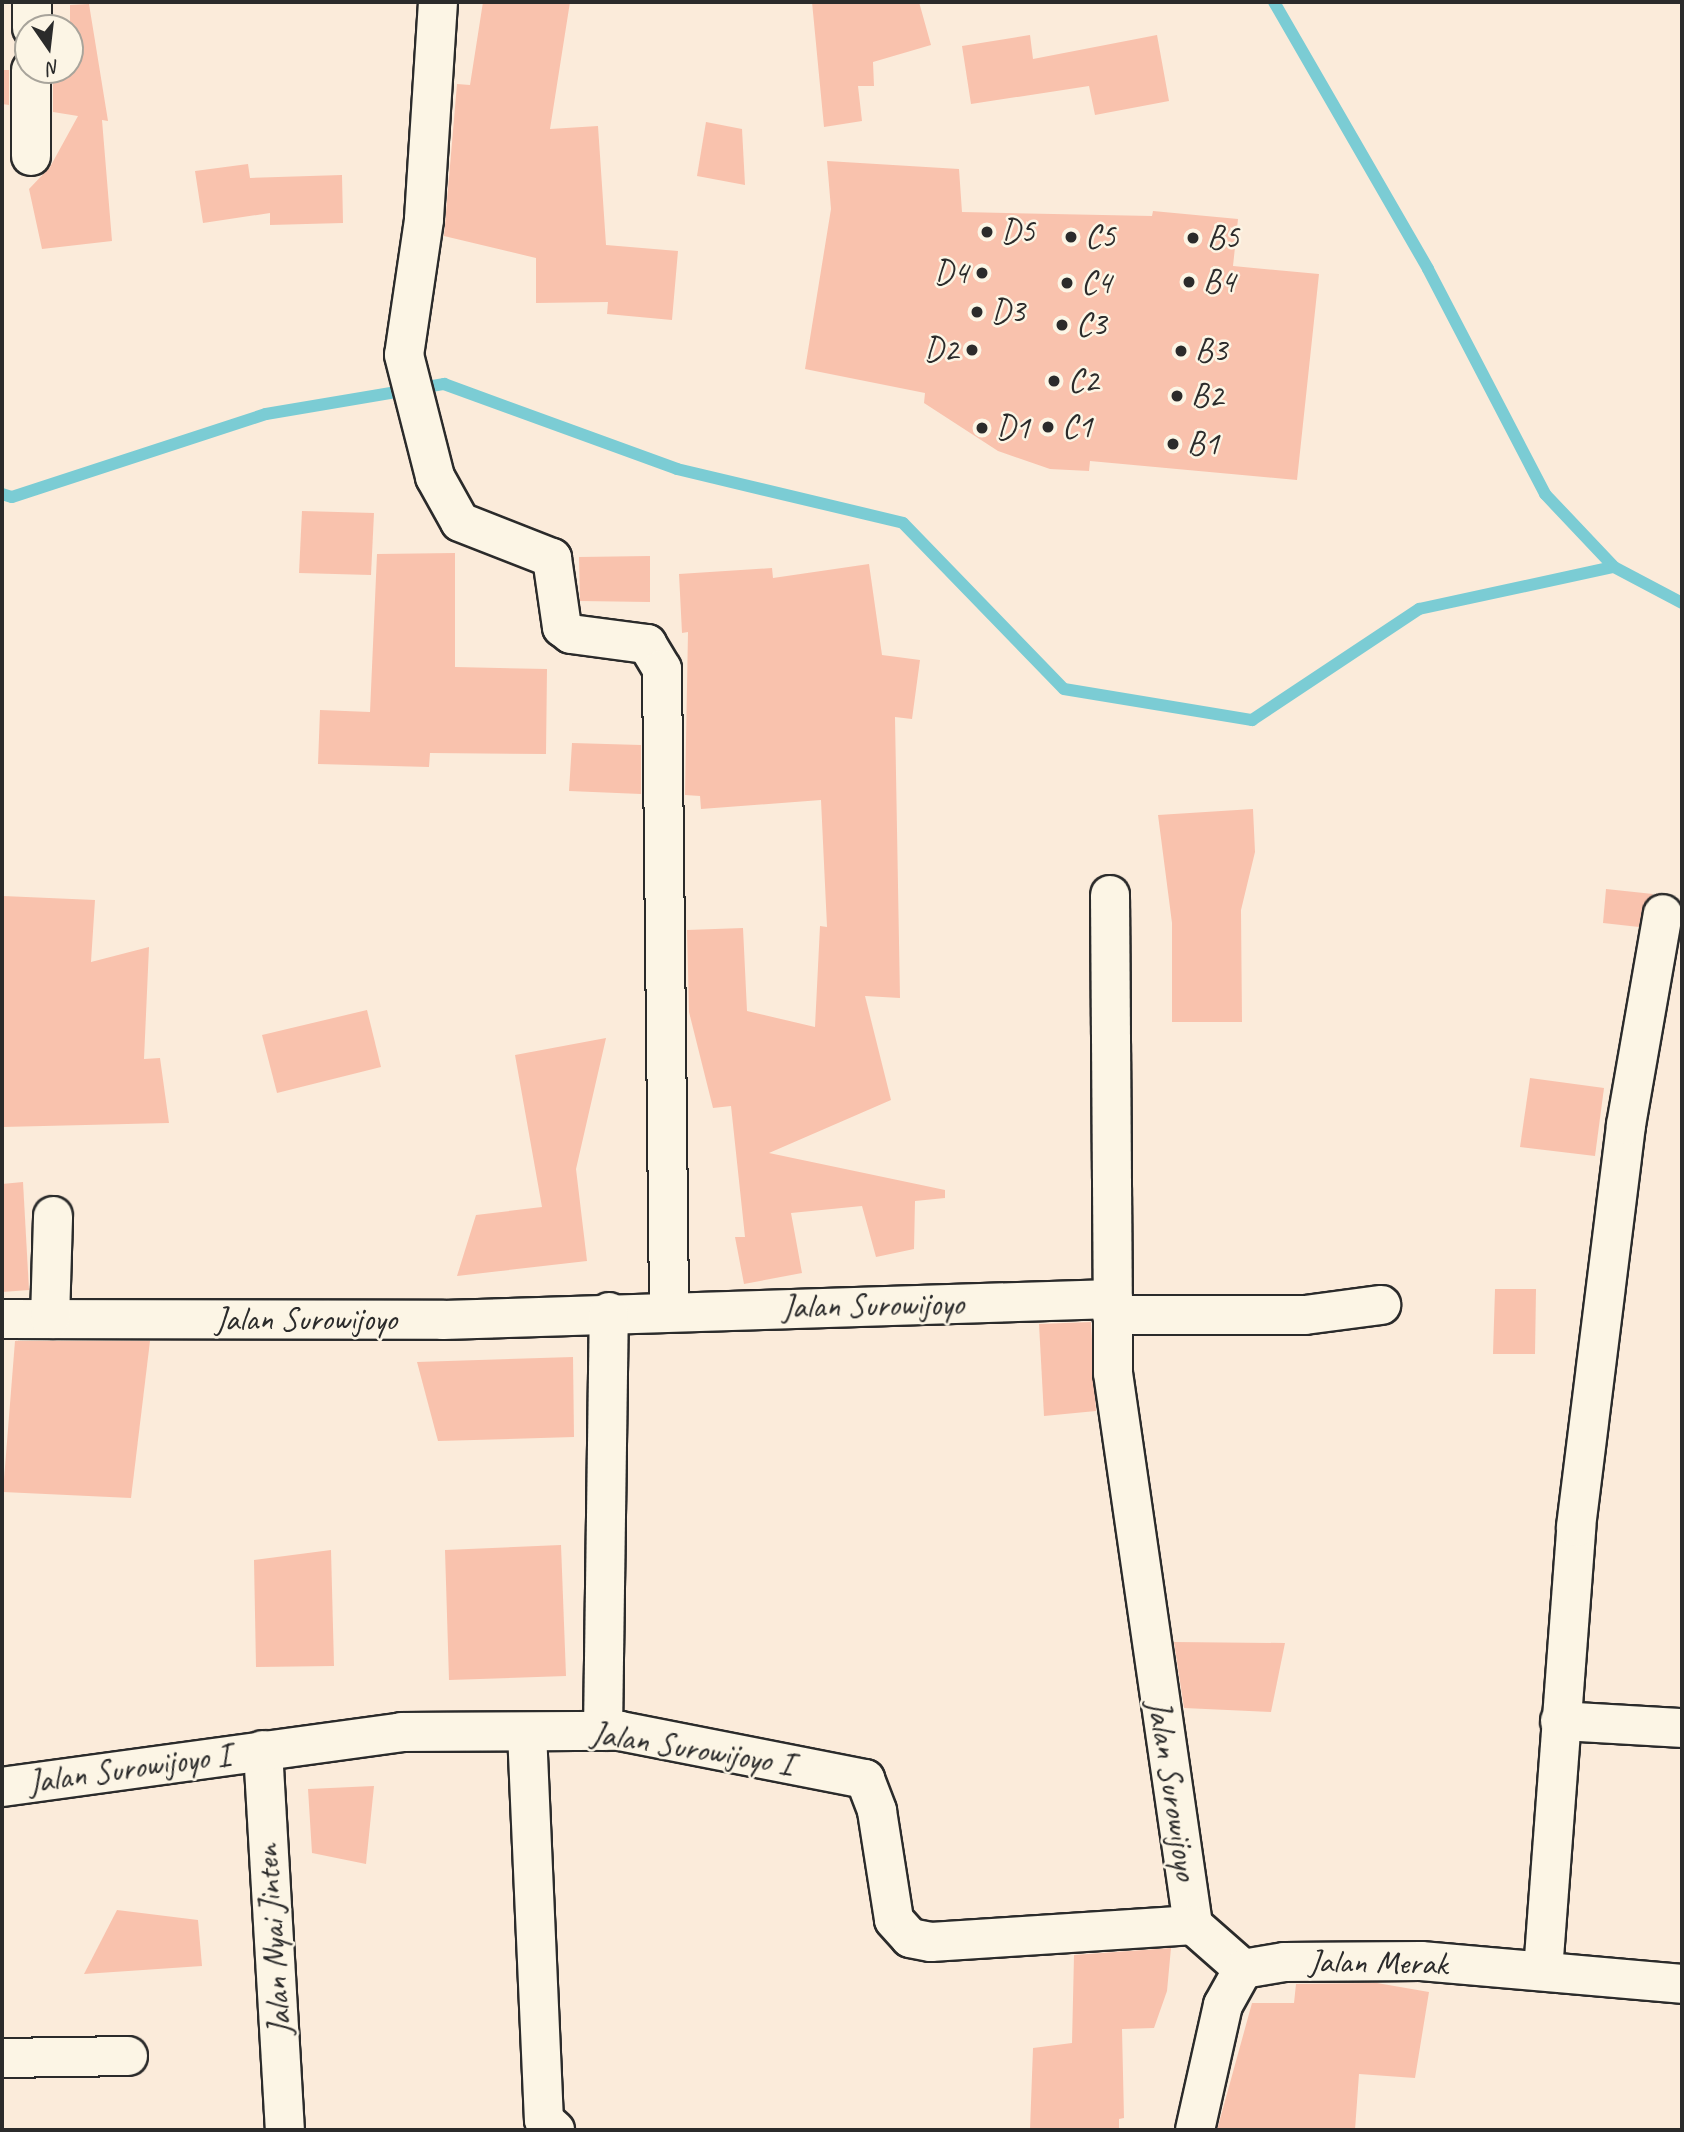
<!DOCTYPE html>
<style>
body{margin:0}
#map{position:relative;width:1684px;height:2132px;overflow:hidden;background:#fbebda;font-family:Caveat,sans-serif}
div>[style]{position:absolute}
.stream>*{height:12px;margin:-6px;padding:0 6px;transform-origin:6px;border-radius:6px;background:#7bccd4}
.building>*{inset:0;background:#f9c2ad}
.roads{filter:drop-shadow(2px 0 #2b2b2b) drop-shadow(-2px 0 #2b2b2b) drop-shadow(0 2px #2b2b2b) drop-shadow(0 -2px #2b2b2b)}
.minor>*{height:38px;margin:-19px;padding:0 19px;transform-origin:19px;border-radius:19px;background:#fcf5e5}
.dots>*{width:19px;height:19px;translate:-50% -50%;box-sizing:border-box;border:4px solid #fcf5e5;border-radius:50%}
span{translate:-50% -50%;white-space:nowrap;text-align:center;line-height:1.15;-webkit-text-stroke:5px #fcf5e5;paint-order:stroke}
.poi-label{font-size:33px;color:#2b2b2b}
.left{translate:0 -50%;text-align:left}
.right{translate:-100% -50%;text-align:right}
.street-label{font-size:33px;color:#2b2b2b}
.frame{position:absolute;inset:0;border:4px solid #2b2b2b;pointer-events:none}
.north{position:absolute;left:14px;top:14px;width:70px;height:70px;box-sizing:border-box;background:#fcf5e5;border:2px solid #a8a49b;border-radius:50%;rotate:166deg;font-size:19px;font-weight:700;line-height:28px;text-align:center;color:#2b2b2b}
.north::after{content:'';display:block;margin:auto;width:24px;height:32px;background:#2b2b2b;clip-path:polygon(50% 0,100% 100%,50% 72%,0 100%)}
</style>
<div id="map">
<div class="stream">
<div style="left:1274px;top:2px;width:308px;rotate:60deg"></div>
<div style="left:1428px;top:269px;width:254px;rotate:62.5deg"></div>
<div style="left:1545px;top:494px;width:100px;rotate:46.6deg"></div>
<div style="left:2px;top:494px;width:10px;rotate:17deg"></div>
<div style="left:12px;top:497px;width:267px;rotate:-18.1deg"></div>
<div style="left:266px;top:414px;width:181px;rotate:-9.6deg"></div>
<div style="left:444px;top:384px;width:248px;rotate:20deg"></div>
<div style="left:677px;top:469px;width:232px;rotate:13.4deg"></div>
<div style="left:903px;top:523px;width:231px;rotate:45.9deg"></div>
<div style="left:1064px;top:689px;width:191px;rotate:9.4deg"></div>
<div style="left:1252px;top:720px;width:201px;rotate:-33.6deg"></div>
<div style="left:1419px;top:609px;width:199px;rotate:-12.2deg"></div>
<div style="left:1614px;top:567px;width:77px;rotate:27.9deg"></div>
</div>
<div class="building">
<div style="clip-path:polygon(483px 2px,570px 2px,550px 129px,598px 126px,606px 245px,678px 251px,672px 320px,607px 314px,608px 302px,536px 303px,536px 258px,444px 236px,457px 84px,470px 85px)"></div>
<div style="clip-path:polygon(812px 2px,919px 2px,931px 45px,873px 62px,874px 86px,858px 86px,862px 121px,824px 127px)"></div>
<div style="clip-path:polygon(89px 4px,108px 121px,102px 120px,112px 241px,42px 249px,29px 189px,50px 167px,78px 116px,53px 112px,53px 70px,70px 70px,70px 5px)"></div>
<div style="clip-path:polygon(1030px 35px,1033px 59px,1157px 35px,1169px 101px,1095px 115px,1089px 86px,971px 104px,962px 46px)"></div>
<div style="clip-path:polygon(2px 70px,9px 70px,9px 105px,2px 104px)"></div>
<div style="clip-path:polygon(706px 122px,742px 129px,745px 185px,697px 176px)"></div>
<div style="clip-path:polygon(827px 161px,959px 169px,962px 212px,1152px 216px,1153px 211px,1238px 219px,1233px 266px,1319px 274px,1297px 480px,1090px 461px,1089px 471px,1050px 469px,998px 451px,924px 403px,925px 393px,805px 369px,831px 209px)"></div>
<div style="clip-path:polygon(248px 164px,250px 178px,342px 175px,343px 223px,270px 225px,270px 213px,203px 223px,195px 171px)"></div>
<div style="clip-path:polygon(302px 511px,374px 513px,371px 575px,299px 573px)"></div>
<div style="clip-path:polygon(455px 553px,455px 667px,547px 669px,546px 754px,430px 753px,429px 767px,318px 764px,320px 710px,370px 712px,377px 554px)"></div>
<div style="clip-path:polygon(650px 556px,650px 602px,580px 601px,579px 557px)"></div>
<div style="clip-path:polygon(869px 564px,882px 655px,920px 660px,912px 719px,895px 717px,900px 998px,865px 996px,891px 1100px,769px 1153px,945px 1190px,945px 1198px,915px 1201px,914px 1249px,876px 1257px,862px 1206px,791px 1213px,802px 1273px,744px 1284px,735px 1237px,745px 1237px,731px 1106px,713px 1108px,689px 1012px,687px 930px,743px 928px,747px 1011px,815px 1027px,820px 926px,827px 927px,821px 800px,701px 809px,700px 796px,685px 795px,688px 632px,682px 633px,679px 574px,772px 568px,773px 578px)"></div>
<div style="clip-path:polygon(572px 743px,641px 745px,641px 794px,569px 791px)"></div>
<div style="clip-path:polygon(1253px 809px,1255px 852px,1241px 910px,1242px 1022px,1172px 1022px,1172px 923px,1158px 815px)"></div>
<div style="clip-path:polygon(1606px 889px,1653px 894px,1642px 910px,1639px 927px,1603px 923px)"></div>
<div style="clip-path:polygon(3px 896px,95px 900px,91px 962px,149px 947px,144px 1059px,160px 1058px,169px 1123px,2px 1127px)"></div>
<div style="clip-path:polygon(367px 1010px,381px 1067px,277px 1093px,262px 1035px)"></div>
<div style="clip-path:polygon(606px 1038px,576px 1169px,587px 1261px,457px 1276px,476px 1215px,542px 1207px,515px 1055px)"></div>
<div style="clip-path:polygon(1530px 1078px,1604px 1088px,1595px 1156px,1520px 1147px)"></div>
<div style="clip-path:polygon(23px 1182px,29px 1290px,2px 1292px,2px 1184px)"></div>
<div style="clip-path:polygon(1495px 1289px,1536px 1289px,1535px 1354px,1493px 1354px)"></div>
<div style="clip-path:polygon(1091px 1322px,1096px 1411px,1044px 1416px,1039px 1324px)"></div>
<div style="clip-path:polygon(15px 1341px,150px 1341px,131px 1498px,3px 1492px)"></div>
<div style="clip-path:polygon(573px 1357px,574px 1437px,438px 1441px,417px 1362px)"></div>
<div style="clip-path:polygon(561px 1545px,566px 1676px,449px 1680px,445px 1550px)"></div>
<div style="clip-path:polygon(331px 1550px,334px 1666px,256px 1667px,254px 1560px)"></div>
<div style="clip-path:polygon(1174px 1642px,1285px 1643px,1271px 1712px,1184px 1708px)"></div>
<div style="clip-path:polygon(374px 1786px,366px 1864px,312px 1853px,308px 1789px)"></div>
<div style="clip-path:polygon(117px 1910px,198px 1920px,202px 1966px,84px 1974px)"></div>
<div style="clip-path:polygon(1171px 1948px,1167px 1991px,1154px 2028px,1122px 2029px,1124px 2118px,1119px 2119px,1119px 2130px,1030px 2130px,1033px 2048px,1072px 2043px,1074px 1955px)"></div>
<div style="clip-path:polygon(1377px 1983px,1429px 1992px,1415px 2078px,1359px 2074px,1355px 2130px,1217px 2130px,1252px 2003px,1294px 2003px,1296px 1984px)"></div>
</div>
<div class="roads">
<div class="minor">
<div style="left:438px;top:2px;width:218px;rotate:93.7deg"></div>
<div style="left:424px;top:220px;width:136px;rotate:98.4deg"></div>
<div style="left:404px;top:355px;width:126px;rotate:75.7deg"></div>
<div style="left:435px;top:477px;width:51px;rotate:60.9deg"></div>
<div style="left:460px;top:522px;width:99px;rotate:21.4deg"></div>
<div style="left:552px;top:558px;width:70px;rotate:81.8deg"></div>
<div style="left:562px;top:627px;width:11px;rotate:38deg"></div>
<div style="left:571px;top:634px;width:77px;rotate:7.5deg"></div>
<div style="left:647px;top:644px;width:29px;rotate:59deg"></div>
<div style="left:662px;top:669px;width:641px;rotate:89.37deg"></div>
<div style="left:32px;top:28px;width:26px;rotate:-90deg"></div>
<div style="left:31px;top:156px;width:86px;rotate:-90deg"></div>
<div style="left:1110px;top:895px;width:404px;rotate:89.6deg"></div>
<div style="left:1112px;top:1315px;width:193px"></div>
<div style="left:1305px;top:1315px;width:77px;rotate:-7.5deg"></div>
<div style="left:2px;top:1319px;width:441px;rotate:0.1deg"></div>
<div style="left:443px;top:1320px;width:670px;rotate:-1.8deg"></div>
<div style="left:1113px;top:1299px;width:74px;rotate:90deg"></div>
<div style="left:1113px;top:1373px;width:558px;rotate:81.75deg"></div>
<div style="left:50px;top:1319px;width:103px;rotate:-88.3deg"></div>
<div style="left:1560px;top:1721px;width:122px;rotate:3.3deg"></div>
<div style="left:603px;top:1731px;width:419px;rotate:-89.2deg"></div>
<div style="left:527px;top:1732px;width:388px;rotate:87.5deg"></div>
<div style="left:544px;top:2120px;width:15px;rotate:42deg"></div>
<div style="left:263px;top:1750px;width:381px;rotate:86.7deg"></div>
<div style="left:2px;top:1787px;width:403px;rotate:-7.8deg"></div>
<div style="left:401px;top:1732px;width:219px;rotate:-0.3deg"></div>
<div style="left:620px;top:1731px;width:250px;rotate:11.1deg"></div>
<div style="left:865px;top:1779px;width:34px;rotate:69deg"></div>
<div style="left:877px;top:1811px;width:110px;rotate:81.1deg"></div>
<div style="left:894px;top:1920px;width:24px;rotate:48deg"></div>
<div style="left:910px;top:1938px;width:21px;rotate:11deg"></div>
<div style="left:931px;top:1942px;width:263px;rotate:-3.7deg"></div>
<div style="left:1193px;top:1925px;width:67px;rotate:41.3deg"></div>
<div style="left:1543px;top:1971px;width:445px;rotate:-85.7deg"></div>
<div style="left:1576px;top:1527px;width:405px;rotate:-82.9deg"></div>
<div style="left:1626px;top:1125px;width:214px;rotate:-80.1deg"></div>
<div style="left:2px;top:2058px;width:126px;rotate:-0.9deg"></div>
<div style="left:1195px;top:2130px;width:128px;rotate:-77.4deg"></div>
<div style="left:1223px;top:2005px;width:41px;rotate:-60.9deg"></div>
<div style="left:1243px;top:1969px;width:42px;rotate:-9.7deg"></div>
<div style="left:1284px;top:1962px;width:137px;rotate:-0.4deg"></div>
<div style="left:1421px;top:1961px;width:262px;rotate:5deg"></div>
</div>
</div>
<div class="dots">
<div style="left:987px;top:232px;background:#2b2b2b"></div>
<div style="left:1071px;top:237px;background:#2b2b2b"></div>
<div style="left:1193px;top:238px;background:#2b2b2b"></div>
<div style="left:982px;top:273px;background:#2b2b2b"></div>
<div style="left:1189px;top:282px;background:#2b2b2b"></div>
<div style="left:1067px;top:283px;background:#2b2b2b"></div>
<div style="left:977px;top:312px;background:#2b2b2b"></div>
<div style="left:1062px;top:325px;background:#2b2b2b"></div>
<div style="left:972px;top:350px;background:#2b2b2b"></div>
<div style="left:1181px;top:351px;background:#2b2b2b"></div>
<div style="left:1054px;top:381px;background:#2b2b2b"></div>
<div style="left:1177px;top:396px;background:#2b2b2b"></div>
<div style="left:1048px;top:427px;background:#2b2b2b"></div>
<div style="left:982px;top:428px;background:#2b2b2b"></div>
<div style="left:1173px;top:444px;background:#2b2b2b"></div>
</div>
<div class="poi-label">
<span class="left" style="left:1001px;top:232px">D5</span>
<span class="left" style="left:1085px;top:237px">C5</span>
<span class="left" style="left:1207px;top:238px">B5</span>
<span class="right" style="left:968px;top:273px">D4</span>
<span class="left" style="left:1203px;top:282px">B4</span>
<span class="left" style="left:1081px;top:283px">C4</span>
<span class="left" style="left:991px;top:312px">D3</span>
<span class="left" style="left:1076px;top:325px">C3</span>
<span class="right" style="left:958px;top:350px">D2</span>
<span class="left" style="left:1195px;top:351px">B3</span>
<span class="left" style="left:1068px;top:381px">C2</span>
<span class="left" style="left:1191px;top:396px">B2</span>
<span class="left" style="left:1062px;top:427px">C1</span>
<span class="left" style="left:996px;top:428px">D1</span>
<span class="left" style="left:1187px;top:444px">B1</span>
</div>
<div class="street-label">
<span style="left:873px;top:1306px;rotate:-1deg">Jalan Surowijoyo</span>
<span style="left:306px;top:1320px">Jalan Surowijoyo</span>
<span style="left:692px;top:1749px;rotate:9deg">Jalan Surowijoyo I</span>
<span style="left:129px;top:1769px;rotate:-8deg">Jalan Surowijoyo I</span>
<span style="left:1172px;top:1790px;rotate:81deg">Jalan Surowijoyo</span>
<span style="left:274px;top:1940px;rotate:-94deg">Jalan Nyai Jinten</span>
<span style="left:1378px;top:1963px;rotate:1deg">Jalan Merak</span>
</div>
<div class="frame"></div>
<div class="north">N</div>
</div>
